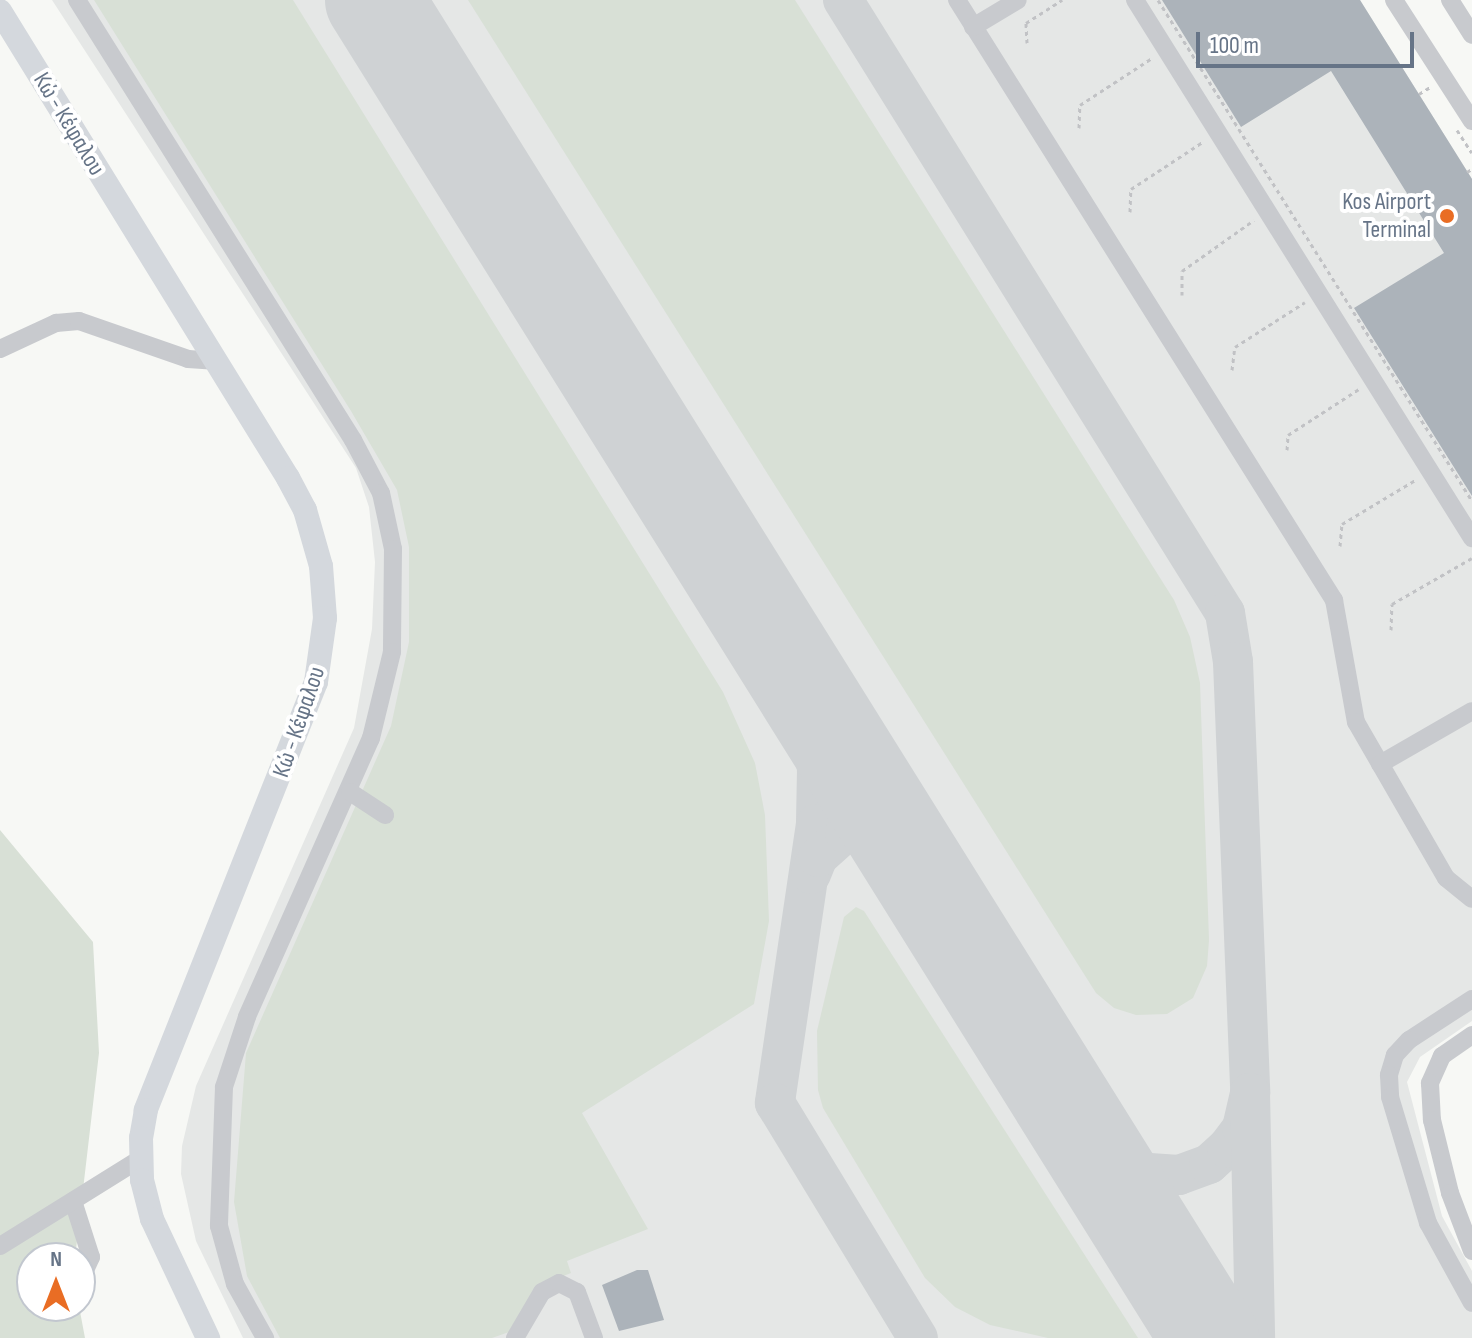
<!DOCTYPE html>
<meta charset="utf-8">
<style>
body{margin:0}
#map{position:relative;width:1472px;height:1338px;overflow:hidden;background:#f7f8f5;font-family:"Sofia Sans Condensed",sans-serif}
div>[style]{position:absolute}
.built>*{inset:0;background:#e5e7e6}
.green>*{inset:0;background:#d8e0d6}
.taxiway>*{height:40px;margin:-20px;padding:0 20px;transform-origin:20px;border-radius:20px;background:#cfd2d4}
.runway>*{height:98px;margin:-49px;padding:0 49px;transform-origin:49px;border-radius:49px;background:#cfd2d4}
.building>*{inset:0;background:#acb3ba}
.path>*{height:3px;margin-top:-1.5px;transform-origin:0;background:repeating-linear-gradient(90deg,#c1c2c5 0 4px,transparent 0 8px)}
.minor>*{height:18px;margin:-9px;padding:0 9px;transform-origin:9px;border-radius:9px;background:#c8cace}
.major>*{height:24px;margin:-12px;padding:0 12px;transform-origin:12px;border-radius:12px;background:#d4d8dd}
.dots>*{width:22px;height:22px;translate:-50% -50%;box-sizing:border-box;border:4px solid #fff;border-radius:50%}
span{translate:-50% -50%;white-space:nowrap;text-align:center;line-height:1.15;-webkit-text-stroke:8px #fff;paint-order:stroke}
.street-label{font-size:24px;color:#667487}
.poi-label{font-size:24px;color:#667487}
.right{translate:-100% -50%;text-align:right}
.north{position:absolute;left:16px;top:1242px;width:80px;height:80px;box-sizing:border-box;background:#fff;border:2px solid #c2c7cf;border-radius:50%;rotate:0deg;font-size:22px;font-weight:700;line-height:32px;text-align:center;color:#667487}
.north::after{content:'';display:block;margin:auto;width:28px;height:36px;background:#e96d24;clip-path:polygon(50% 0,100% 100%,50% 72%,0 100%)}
.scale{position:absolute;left:1196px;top:32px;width:218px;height:36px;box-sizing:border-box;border:4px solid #667487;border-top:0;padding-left:10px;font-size:24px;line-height:28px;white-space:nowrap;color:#667487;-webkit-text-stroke:6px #fff;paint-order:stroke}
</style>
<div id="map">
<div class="built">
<div style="clip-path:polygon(52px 0,1360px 0,1472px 179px,1472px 1021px,1420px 1057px,1407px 1082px,1442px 1216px,1472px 1271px,1472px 1338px,243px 1338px,196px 1241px,181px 1174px,182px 1146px,196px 1086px,354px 728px,372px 629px,375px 562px,369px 507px,356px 468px)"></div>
</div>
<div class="green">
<div style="clip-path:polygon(94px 0,293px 0,723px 692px,755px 763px,765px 815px,769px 921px,754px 1004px,582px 1113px,648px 1229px,567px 1261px,571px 1273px,538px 1286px,509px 1332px,492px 1338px,280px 1338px,247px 1276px,234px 1202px,246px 1053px,391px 726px,409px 642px,409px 547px,397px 490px,351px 411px)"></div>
<div style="clip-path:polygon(468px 0,795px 0,1174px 600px,1190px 637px,1200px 683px,1209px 940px,1207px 966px,1193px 998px,1167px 1014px,1136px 1015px,1114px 1008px,1096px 993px)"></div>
<div style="clip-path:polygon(0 830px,93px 942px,99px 1053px,75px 1258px,32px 1258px,32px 1306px,79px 1306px,85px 1338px,0 1338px)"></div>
<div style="clip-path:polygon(856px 907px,864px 911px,1138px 1338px,1048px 1338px,990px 1325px,955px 1307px,925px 1278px,823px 1108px,818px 1090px,817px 1031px,844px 917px)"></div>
</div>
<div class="taxiway">
<div style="left:843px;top:0;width:722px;rotate:58.07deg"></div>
<div style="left:1225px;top:613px;width:50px;rotate:80.7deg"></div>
<div style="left:1233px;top:662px;width:431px;rotate:87.7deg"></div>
<div style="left:808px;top:690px;width:81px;rotate:83.6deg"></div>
<div style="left:817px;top:770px;width:54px;rotate:91.1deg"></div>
<div style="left:816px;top:824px;width:282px;rotate:98.4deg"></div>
<div style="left:775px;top:1103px;width:275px;rotate:58.7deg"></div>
<div style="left:811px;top:874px;width:18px;rotate:-68deg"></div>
<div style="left:818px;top:857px;width:36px;rotate:-42deg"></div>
<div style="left:845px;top:833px;width:45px;rotate:3.8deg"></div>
<div style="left:890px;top:836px;width:28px;rotate:44deg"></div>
<div style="left:1079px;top:1129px;width:37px;rotate:45deg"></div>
<div style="left:1105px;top:1155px;width:34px;rotate:30deg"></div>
<div style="left:1135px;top:1172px;width:44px;rotate:3.9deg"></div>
<div style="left:1179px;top:1175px;width:32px;rotate:-20deg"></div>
<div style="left:1209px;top:1164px;width:24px;rotate:-42deg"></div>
<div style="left:1227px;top:1148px;width:25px;rotate:-53deg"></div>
<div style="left:1242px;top:1128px;width:36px;rotate:-77deg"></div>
<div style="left:1250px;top:1093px;width:245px;rotate:88.8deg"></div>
<div style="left:1200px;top:1323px;width:16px;rotate:68deg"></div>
</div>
<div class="runway">
<div style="left:374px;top:0;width:1578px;rotate:58deg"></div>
</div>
<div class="building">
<div style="clip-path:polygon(1162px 0,1360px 0,1472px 179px,1472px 496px,1354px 308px,1444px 253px,1331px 71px,1241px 127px)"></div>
<div style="clip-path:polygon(637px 1270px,648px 1270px,664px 1320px,619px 1331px,602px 1285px)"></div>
</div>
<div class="path">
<div style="left:1158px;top:0;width:591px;rotate:57.92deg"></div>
<div style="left:1027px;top:43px;width:20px;rotate:-93deg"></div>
<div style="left:1026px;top:23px;width:43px;rotate:-32.6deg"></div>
<div style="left:1419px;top:94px;width:13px;rotate:-32deg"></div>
<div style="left:1079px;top:128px;width:23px;rotate:-88deg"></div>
<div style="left:1080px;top:105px;width:86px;rotate:-33.1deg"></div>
<div style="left:1457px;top:130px;width:27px;rotate:57deg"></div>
<div style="left:1467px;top:172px;width:6px;rotate:-31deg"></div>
<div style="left:1130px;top:212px;width:23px;rotate:-88deg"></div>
<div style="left:1131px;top:189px;width:87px;rotate:-33.3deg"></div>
<div style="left:1182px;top:295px;width:24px;rotate:-90deg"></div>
<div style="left:1182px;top:271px;width:88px;rotate:-35.3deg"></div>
<div style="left:1232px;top:370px;width:23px;rotate:-83deg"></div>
<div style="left:1235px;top:347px;width:83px;rotate:-32.7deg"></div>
<div style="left:1287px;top:450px;width:15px;rotate:-86deg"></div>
<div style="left:1288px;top:435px;width:85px;rotate:-32.9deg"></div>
<div style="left:1340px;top:546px;width:22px;rotate:-85deg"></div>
<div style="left:1342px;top:524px;width:87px;rotate:-31deg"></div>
<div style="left:1391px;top:630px;width:26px;rotate:-88deg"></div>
<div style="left:1392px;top:604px;width:92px;rotate:-29.9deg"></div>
</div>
<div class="minor">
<div style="left:77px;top:0;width:519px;rotate:57.9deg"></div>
<div style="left:353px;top:440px;width:60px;rotate:62.2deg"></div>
<div style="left:381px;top:493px;width:57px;rotate:77.9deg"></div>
<div style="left:393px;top:549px;width:103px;rotate:90.6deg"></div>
<div style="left:392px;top:652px;width:89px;rotate:103.7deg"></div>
<div style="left:371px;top:738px;width:305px;rotate:114deg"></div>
<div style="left:247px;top:1017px;width:74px;rotate:108.2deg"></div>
<div style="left:224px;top:1087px;width:139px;rotate:92.1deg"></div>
<div style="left:219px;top:1226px;width:60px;rotate:74.6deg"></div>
<div style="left:235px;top:1284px;width:62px;rotate:60.9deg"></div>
<div style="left:957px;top:0;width:709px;rotate:57.86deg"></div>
<div style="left:1334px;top:600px;width:124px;rotate:79.8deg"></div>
<div style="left:1356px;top:722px;width:180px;rotate:60deg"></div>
<div style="left:1446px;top:878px;width:33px;rotate:39deg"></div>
<div style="left:1135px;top:0;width:635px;rotate:57.94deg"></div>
<div style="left:1394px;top:0;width:144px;rotate:57.2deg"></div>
<div style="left:1450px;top:0;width:41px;rotate:57.8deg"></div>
<div style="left:973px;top:27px;width:52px;rotate:-31deg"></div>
<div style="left:0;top:349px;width:62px;rotate:-24.9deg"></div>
<div style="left:56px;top:323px;width:23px;rotate:-5deg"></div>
<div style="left:79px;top:321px;width:115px;rotate:19.2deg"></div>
<div style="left:188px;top:359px;width:26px;rotate:4deg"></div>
<div style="left:1380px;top:764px;width:106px;rotate:-29.9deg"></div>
<div style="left:350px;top:792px;width:42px;rotate:33.3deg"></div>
<div style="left:1472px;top:999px;width:75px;rotate:146.9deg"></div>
<div style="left:1409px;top:1040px;width:21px;rotate:133deg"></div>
<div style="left:1395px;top:1055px;width:21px;rotate:107deg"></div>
<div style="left:1389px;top:1075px;width:22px;rotate:87deg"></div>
<div style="left:1390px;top:1097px;width:132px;rotate:73.2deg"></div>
<div style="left:1428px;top:1223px;width:91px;rotate:61.2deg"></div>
<div style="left:1472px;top:1035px;width:37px;rotate:145deg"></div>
<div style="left:1442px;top:1056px;width:30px;rotate:114deg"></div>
<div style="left:1430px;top:1083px;width:37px;rotate:87deg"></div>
<div style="left:1432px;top:1120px;width:75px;rotate:76.1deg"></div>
<div style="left:1450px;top:1193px;width:62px;rotate:69.2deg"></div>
<div style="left:73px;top:1201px;width:59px;rotate:72.2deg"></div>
<div style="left:91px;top:1257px;width:12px;rotate:114deg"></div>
<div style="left:0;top:1246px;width:165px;rotate:-31.9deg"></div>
<div style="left:515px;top:1338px;width:53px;rotate:-59.6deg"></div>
<div style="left:542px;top:1292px;width:19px;rotate:-28deg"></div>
<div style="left:559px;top:1283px;width:20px;rotate:27deg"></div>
<div style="left:577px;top:1292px;width:49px;rotate:69.7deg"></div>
</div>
<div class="major">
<div style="left:0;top:11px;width:549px;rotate:58.34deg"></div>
<div style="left:288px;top:478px;width:36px;rotate:62deg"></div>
<div style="left:305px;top:510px;width:58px;rotate:74.1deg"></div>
<div style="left:321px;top:566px;width:52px;rotate:85.6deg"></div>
<div style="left:325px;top:618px;width:65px;rotate:98deg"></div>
<div style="left:316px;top:682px;width:461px;rotate:111.7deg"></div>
<div style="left:146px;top:1110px;width:28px;rotate:100deg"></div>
<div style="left:141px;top:1138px;width:42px;rotate:88.6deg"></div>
<div style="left:142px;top:1180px;width:40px;rotate:75.6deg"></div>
<div style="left:152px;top:1219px;width:132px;rotate:64.8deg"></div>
</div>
<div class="dots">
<div style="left:1447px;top:216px;background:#e96d24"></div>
</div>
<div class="street-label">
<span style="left:69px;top:124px;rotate:59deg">Κώ - Κέφαλου</span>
<span style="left:299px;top:722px;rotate:-71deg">Κώ - Κέφαλου</span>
</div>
<div class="poi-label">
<span class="right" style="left:1431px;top:216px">Kos Airport<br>Terminal</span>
</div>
<div class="north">N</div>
<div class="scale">100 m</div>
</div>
